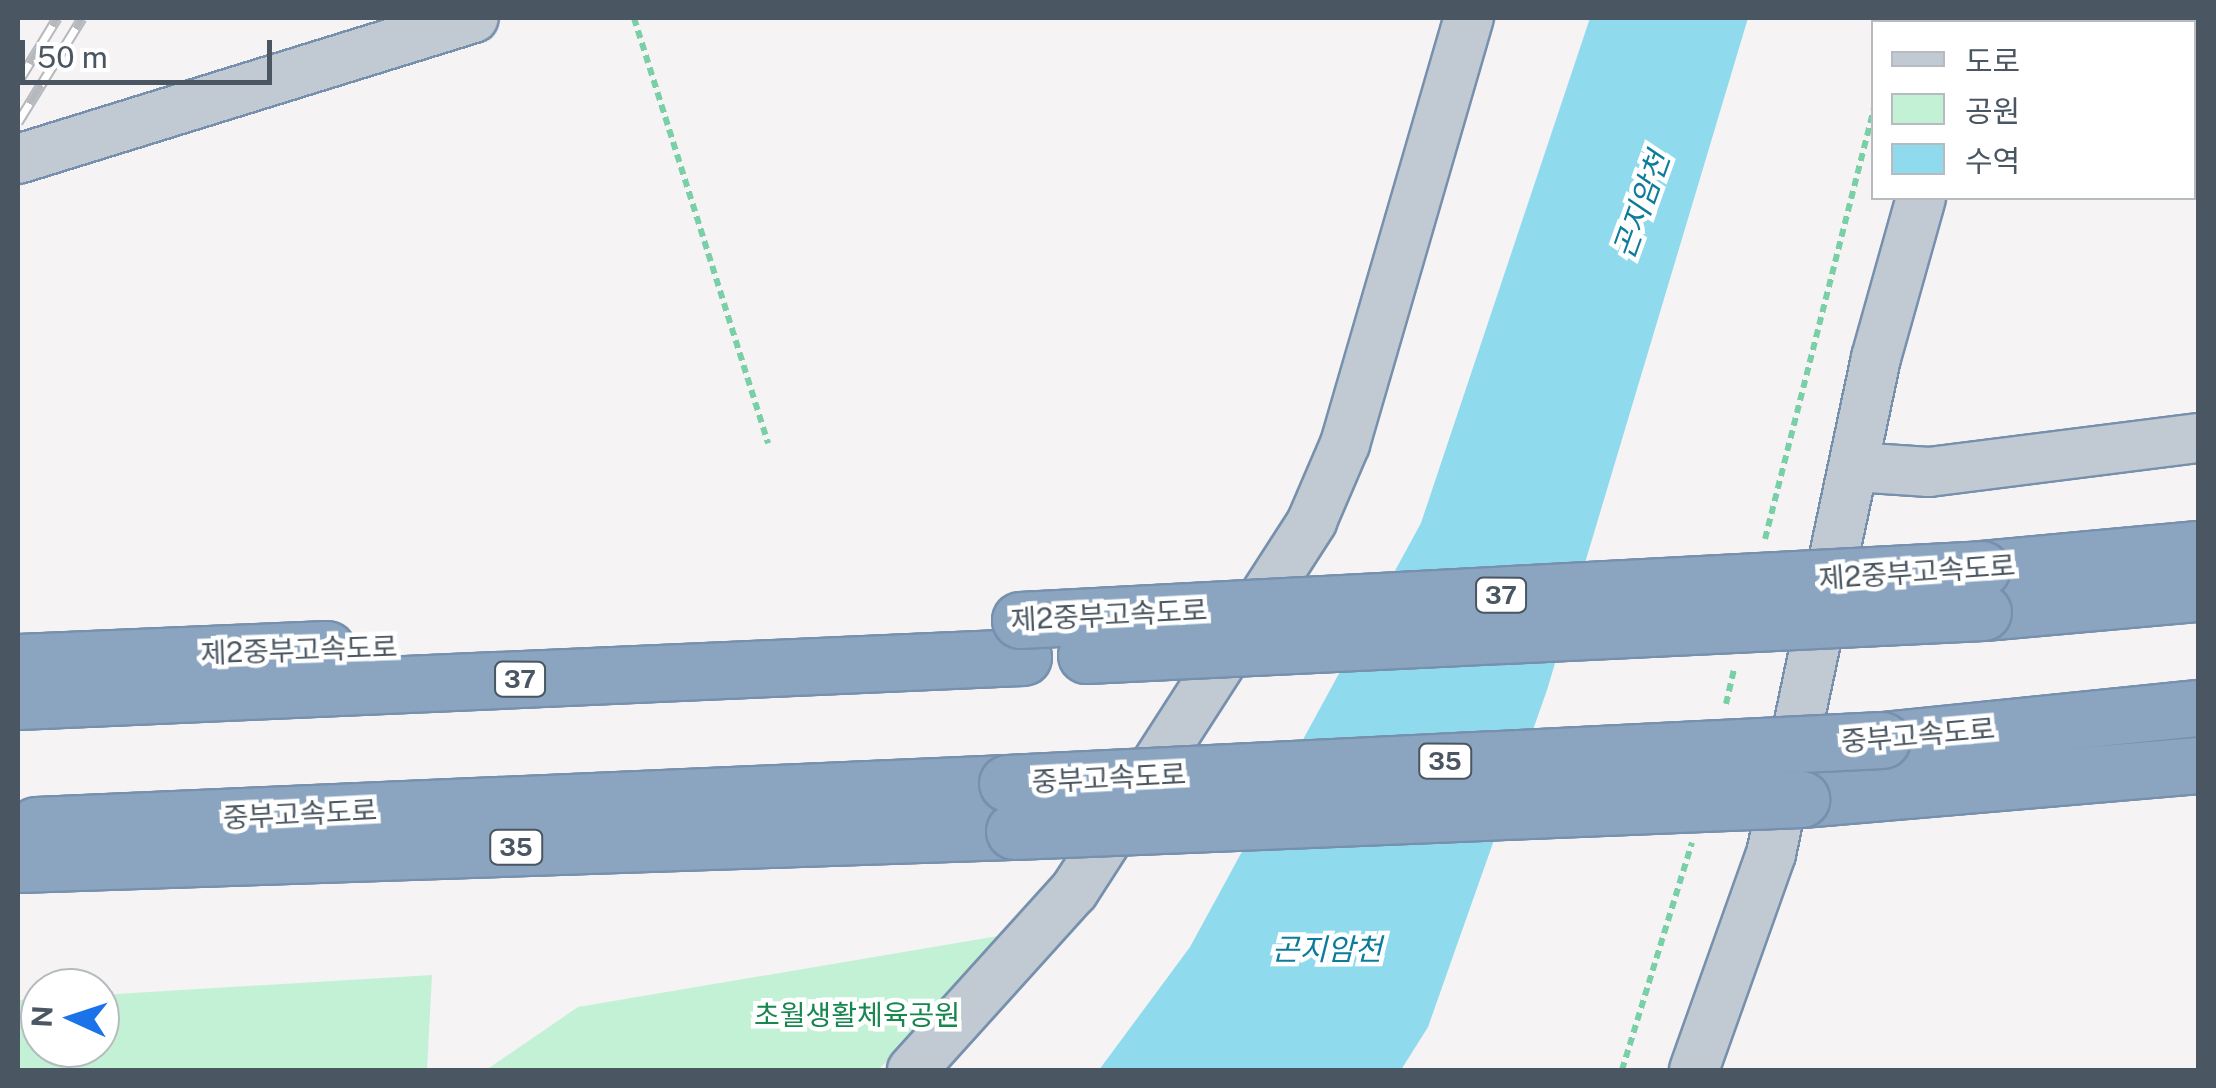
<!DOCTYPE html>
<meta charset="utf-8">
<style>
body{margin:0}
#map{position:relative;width:2216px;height:1088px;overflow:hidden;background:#f5f3f3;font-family:"Public Sans","Noto Sans KR",sans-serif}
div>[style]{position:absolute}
.green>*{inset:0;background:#c3f1d5}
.water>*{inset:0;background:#90daee}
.path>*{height:6px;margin-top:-3px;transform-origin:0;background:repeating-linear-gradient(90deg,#7ad0a6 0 8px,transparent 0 13px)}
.roads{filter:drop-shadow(2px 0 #7690ad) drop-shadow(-2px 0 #7690ad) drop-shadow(0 2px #7690ad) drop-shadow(0 -2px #7690ad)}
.minor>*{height:48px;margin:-24px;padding:0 24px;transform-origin:24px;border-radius:24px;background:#c1cad2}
.highway>*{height:55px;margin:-27.5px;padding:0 27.5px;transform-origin:27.5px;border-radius:27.5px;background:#8ba5c1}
.rail>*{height:11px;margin-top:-5.5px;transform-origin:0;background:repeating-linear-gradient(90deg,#fff 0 22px,#b5b8bd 0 44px);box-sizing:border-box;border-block:2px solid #b5b8bd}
.bridges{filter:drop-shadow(2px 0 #7690ad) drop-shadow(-2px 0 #7690ad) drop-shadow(0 2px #7690ad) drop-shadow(0 -2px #7690ad)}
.highway-bridge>*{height:55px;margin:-27.5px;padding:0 27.5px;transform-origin:27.5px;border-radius:27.5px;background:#8ba5c1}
span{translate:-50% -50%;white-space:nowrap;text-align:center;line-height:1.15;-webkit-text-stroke:9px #fff;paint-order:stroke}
.shield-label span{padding:2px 8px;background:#fff;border:2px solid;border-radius:8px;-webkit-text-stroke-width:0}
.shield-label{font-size:25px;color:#4a5661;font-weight:700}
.street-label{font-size:28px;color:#4a5661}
.park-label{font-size:28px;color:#17864f}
.water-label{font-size:30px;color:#0c7c9b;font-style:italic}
.frame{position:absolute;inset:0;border:20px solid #4a5661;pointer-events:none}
.legend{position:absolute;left:1871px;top:20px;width:325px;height:180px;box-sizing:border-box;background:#fff;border:2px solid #b7bbc0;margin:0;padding:12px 18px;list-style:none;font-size:30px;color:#4a5661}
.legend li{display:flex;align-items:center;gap:20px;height:50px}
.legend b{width:50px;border:2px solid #b7bbc0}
.north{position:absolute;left:20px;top:968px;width:100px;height:100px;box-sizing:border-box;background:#fff;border:2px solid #b7bbc0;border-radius:50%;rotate:273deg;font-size:28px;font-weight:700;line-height:40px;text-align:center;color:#4a5661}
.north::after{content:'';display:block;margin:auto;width:35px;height:45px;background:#1a73e8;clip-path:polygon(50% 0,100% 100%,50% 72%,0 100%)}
.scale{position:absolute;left:20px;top:40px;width:252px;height:45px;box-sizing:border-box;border:5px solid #4a5661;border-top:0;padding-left:12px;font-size:30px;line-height:35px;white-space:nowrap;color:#4a5661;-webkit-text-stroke:8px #fff;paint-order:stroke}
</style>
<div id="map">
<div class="green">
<div style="clip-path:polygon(1016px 933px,878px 1070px,486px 1070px,578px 1007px)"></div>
<div style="clip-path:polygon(432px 975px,427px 1070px,18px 1070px,18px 1000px,40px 999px,40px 1048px,100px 1048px,100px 995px)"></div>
</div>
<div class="water">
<div style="clip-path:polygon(1590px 18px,1748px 18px,1547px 690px,1428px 1027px,1401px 1070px,1099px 1070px,1190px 947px,1421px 523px)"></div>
</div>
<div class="path">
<div style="left:634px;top:18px;width:446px;rotate:72.5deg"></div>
<div style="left:1897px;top:22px;width:4px;rotate:-76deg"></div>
<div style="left:1765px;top:539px;width:446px;rotate:-75.8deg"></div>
<div style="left:1726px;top:704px;width:37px;rotate:-77deg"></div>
<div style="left:1622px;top:1070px;width:238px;rotate:-72.9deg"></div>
</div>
<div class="roads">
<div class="minor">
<div style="left:1967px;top:22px;width:4px;rotate:-76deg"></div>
<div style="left:18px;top:159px;width:477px;rotate:-17.2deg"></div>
<div style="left:1854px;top:467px;width:75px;rotate:3.8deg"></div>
<div style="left:1929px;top:472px;width:271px;rotate:-7.2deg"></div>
<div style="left:912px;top:1070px;width:241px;rotate:-47.9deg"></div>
<div style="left:1074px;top:891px;width:440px;rotate:-57.2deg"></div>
<div style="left:1312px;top:521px;width:84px;rotate:-66.8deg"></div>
<div style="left:1345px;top:444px;width:444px;rotate:-73.8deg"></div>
<div style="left:1694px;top:1070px;width:229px;rotate:-70.4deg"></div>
<div style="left:1771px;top:854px;width:507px;rotate:-78.05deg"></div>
<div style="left:1876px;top:358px;width:166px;rotate:-74.3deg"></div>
</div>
<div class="highway">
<div style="left:1982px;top:569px;width:217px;rotate:-5.3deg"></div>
<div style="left:1983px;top:612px;width:216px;rotate:-5.1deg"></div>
<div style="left:18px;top:662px;width:309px;rotate:-2.4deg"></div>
<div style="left:18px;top:701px;width:1006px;rotate:-2.51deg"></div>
<div style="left:1882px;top:740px;width:318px;rotate:-5.8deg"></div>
<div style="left:1801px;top:799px;width:398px;rotate:-4.9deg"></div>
<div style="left:36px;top:825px;width:972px;rotate:-2.48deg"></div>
<div style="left:18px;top:864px;width:997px;rotate:-1.9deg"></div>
</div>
</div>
<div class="rail">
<div style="left:18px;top:82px;width:75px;rotate:-58.6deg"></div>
<div style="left:18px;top:122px;width:122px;rotate:-58.4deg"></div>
</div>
<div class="bridges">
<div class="highway-bridge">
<div style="left:1020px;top:620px;width:963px;rotate:-3.03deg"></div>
<div style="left:1086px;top:655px;width:898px;rotate:-2.74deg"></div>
<div style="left:1007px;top:783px;width:876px;rotate:-2.81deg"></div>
<div style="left:1014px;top:831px;width:788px;rotate:-2.33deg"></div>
</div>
</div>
<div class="shield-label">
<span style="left:1501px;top:595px">37</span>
<span style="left:520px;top:679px">37</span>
<span style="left:1445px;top:761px">35</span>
<span style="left:516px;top:847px">35</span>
</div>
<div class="street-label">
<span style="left:1917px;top:572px;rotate:-4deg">제2중부고속도로</span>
<span style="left:1109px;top:615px;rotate:-3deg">제2중부고속도로</span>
<span style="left:299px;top:650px;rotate:-2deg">제2중부고속도로</span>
<span style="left:1918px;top:735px;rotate:-5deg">중부고속도로</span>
<span style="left:1109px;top:778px;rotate:-3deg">중부고속도로</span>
<span style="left:300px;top:814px;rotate:-3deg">중부고속도로</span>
</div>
<div class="park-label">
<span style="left:857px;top:1015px">초월생활체육공원</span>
</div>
<div class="water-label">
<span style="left:1641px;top:205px;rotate:-70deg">곤지암천</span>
<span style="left:1327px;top:949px">곤지암천</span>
</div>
<div class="frame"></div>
<ul class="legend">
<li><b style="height:12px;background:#c1cad2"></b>도로</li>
<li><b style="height:28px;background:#c3f1d5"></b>공원</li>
<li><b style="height:28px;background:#90daee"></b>수역</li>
</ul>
<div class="north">N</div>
<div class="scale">50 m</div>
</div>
